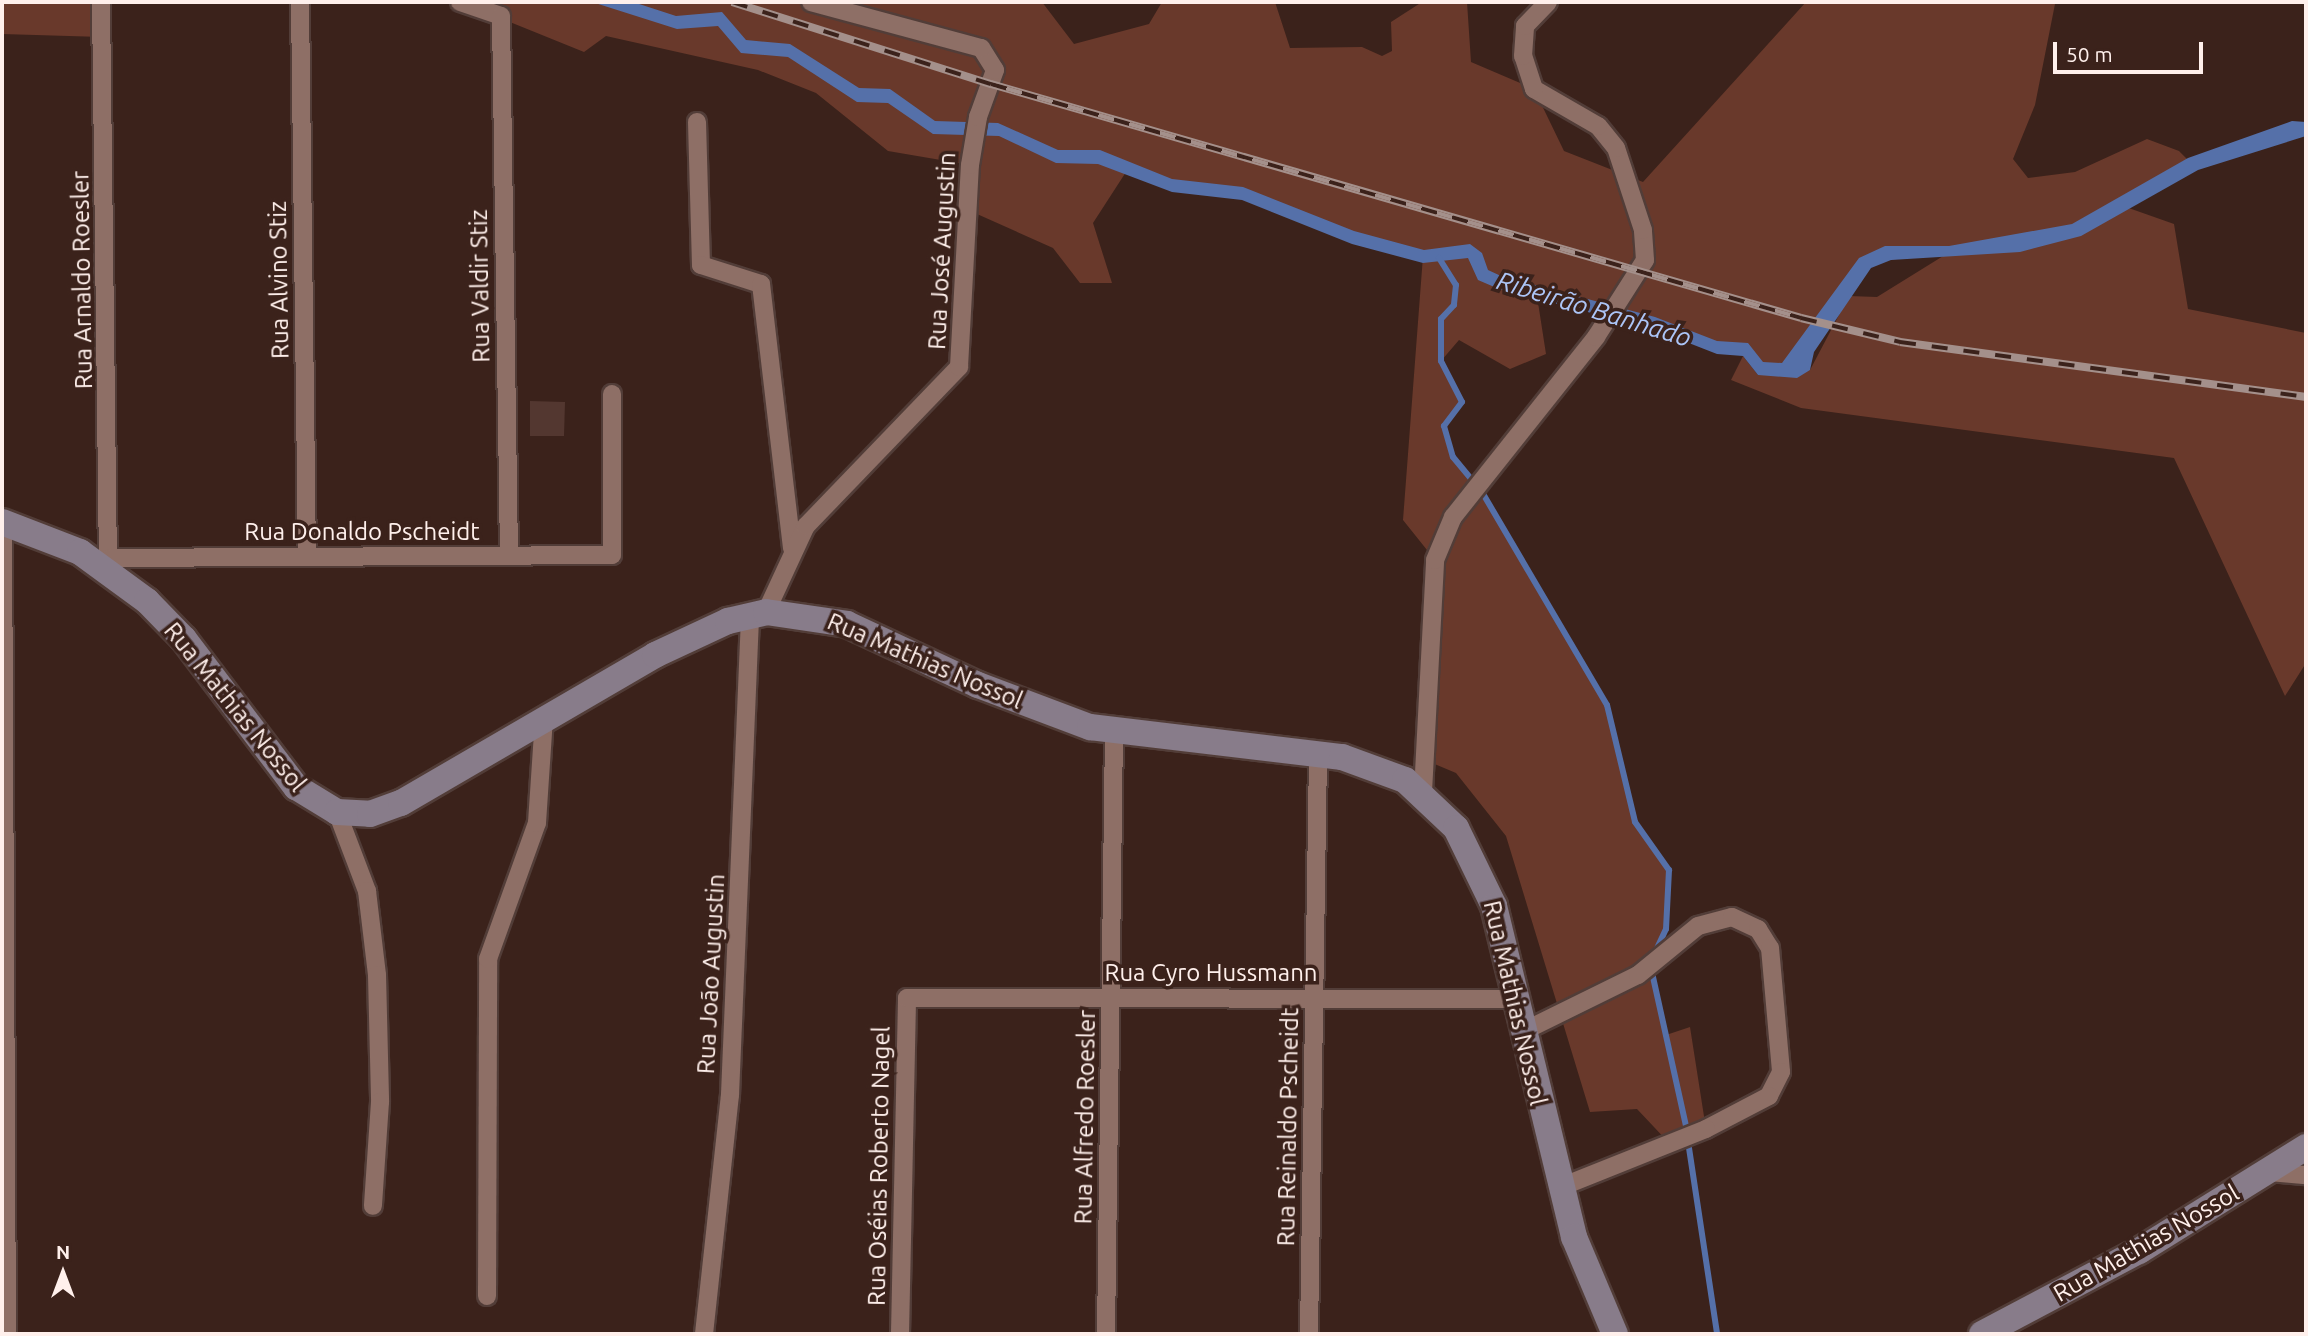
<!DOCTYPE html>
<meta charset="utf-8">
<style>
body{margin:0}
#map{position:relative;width:2308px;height:1336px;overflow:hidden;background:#3b221b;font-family:Ubuntu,sans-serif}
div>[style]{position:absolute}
.green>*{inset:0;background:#69392b}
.water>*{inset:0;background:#5570a9}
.stream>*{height:6px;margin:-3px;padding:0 3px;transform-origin:3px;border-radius:3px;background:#5570a9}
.building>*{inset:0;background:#533730}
.roads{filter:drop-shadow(2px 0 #523d38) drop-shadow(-2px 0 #523d38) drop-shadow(0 2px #523d38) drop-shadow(0 -2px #523d38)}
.street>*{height:18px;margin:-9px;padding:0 9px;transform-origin:9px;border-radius:9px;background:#8e6f66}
.secondary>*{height:26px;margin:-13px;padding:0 13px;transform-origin:13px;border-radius:13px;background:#887c8a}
.rail>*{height:8px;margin-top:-4px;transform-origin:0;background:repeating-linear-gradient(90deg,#3b221b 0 16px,#a4908b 0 32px);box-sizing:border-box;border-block:2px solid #a4908b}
span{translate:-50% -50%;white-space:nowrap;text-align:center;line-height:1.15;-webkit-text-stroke:7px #3b221b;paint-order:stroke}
.street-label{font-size:24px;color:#fff0ec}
.water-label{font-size:26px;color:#acc5f7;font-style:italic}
.frame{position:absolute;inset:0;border:4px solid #fff0ec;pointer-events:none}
.north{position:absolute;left:28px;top:1238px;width:70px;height:70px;-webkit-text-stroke:5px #3b221b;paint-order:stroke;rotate:0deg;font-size:19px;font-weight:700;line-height:28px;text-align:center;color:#fff0ec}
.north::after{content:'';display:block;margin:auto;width:24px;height:32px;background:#fff0ec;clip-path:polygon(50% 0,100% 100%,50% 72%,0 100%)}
.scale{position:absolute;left:2053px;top:42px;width:150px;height:32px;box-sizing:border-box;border:4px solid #fff0ec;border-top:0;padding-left:9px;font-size:21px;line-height:24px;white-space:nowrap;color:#fff0ec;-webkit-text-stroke:5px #3b221b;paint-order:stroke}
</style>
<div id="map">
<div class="green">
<div style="clip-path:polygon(2px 2px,101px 2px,102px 37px,2px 34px)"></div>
<div style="clip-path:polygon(460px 2px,1042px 2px,1074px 44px,1149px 24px,1162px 2px,1275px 2px,1290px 48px,1362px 47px,1382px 56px,1392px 51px,1391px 22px,1422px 2px,1467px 2px,1471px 62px,1534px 89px,1564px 151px,1643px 182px,1806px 2px,2055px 4px,2035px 105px,2013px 159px,2028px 178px,2075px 172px,2147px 139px,2179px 151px,2191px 163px,2123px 206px,2174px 224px,2188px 309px,2306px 333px,2306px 663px,2285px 696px,2174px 458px,1801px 408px,1731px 380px,1743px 356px,1758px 375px,1810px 370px,1849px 296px,1877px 297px,1948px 253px,1863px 263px,1791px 370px,1760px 368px,1745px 349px,1537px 296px,1546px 354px,1510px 369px,1459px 340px,1441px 361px,1462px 402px,1445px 426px,1453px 457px,1482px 492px,1607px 705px,1635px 822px,1669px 870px,1666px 929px,1650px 963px,1666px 1035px,1690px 1027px,1706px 1129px,1670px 1144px,1637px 1109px,1590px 1112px,1506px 836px,1456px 773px,1425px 760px,1435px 560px,1403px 520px,1423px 256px,1352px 237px,1241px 192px,1126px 172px,1093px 223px,1112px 283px,1080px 283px,1053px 248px,968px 210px,970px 165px,888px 151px,816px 93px,758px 70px,606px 36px,584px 52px)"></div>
</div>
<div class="water">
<div style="clip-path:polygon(592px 2px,633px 2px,676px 16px,722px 12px,746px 40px,790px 44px,859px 88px,890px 89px,935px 121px,998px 123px,1058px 150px,1100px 150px,1172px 179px,1243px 187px,1354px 231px,1424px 250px,1470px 244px,1482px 253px,1488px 270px,1501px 276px,1655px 317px,1717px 341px,1748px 343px,1763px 362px,1782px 363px,1859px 258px,1885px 246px,1949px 246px,2072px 224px,2188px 158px,2292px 121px,2306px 122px,2306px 136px,2198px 170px,2081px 236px,2020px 252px,1891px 260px,1871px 268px,1814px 352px,1810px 370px,1797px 378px,1758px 375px,1743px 356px,1717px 354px,1653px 329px,1499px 289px,1478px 280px,1468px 258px,1423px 263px,1352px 244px,1242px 200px,1172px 192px,1098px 164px,1056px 163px,999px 136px,933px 134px,888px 103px,857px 102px,788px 57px,741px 53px,718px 26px,677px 29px)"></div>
</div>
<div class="stream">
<div style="left:1439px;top:258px;width:32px;rotate:58deg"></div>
<div style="left:1456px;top:285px;width:20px;rotate:96deg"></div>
<div style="left:1454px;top:305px;width:19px;rotate:133deg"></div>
<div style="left:1441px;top:319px;width:42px;rotate:90deg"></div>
<div style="left:1441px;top:361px;width:46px;rotate:62.9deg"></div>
<div style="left:1462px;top:402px;width:30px;rotate:127deg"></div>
<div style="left:1444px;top:426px;width:32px;rotate:74deg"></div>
<div style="left:1453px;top:457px;width:45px;rotate:50.4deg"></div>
<div style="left:1482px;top:492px;width:247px;rotate:59.6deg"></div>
<div style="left:1607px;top:705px;width:120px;rotate:76.5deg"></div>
<div style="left:1635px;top:822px;width:59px;rotate:54.7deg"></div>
<div style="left:1669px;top:870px;width:59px;rotate:92.9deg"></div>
<div style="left:1666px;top:929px;width:29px;rotate:115deg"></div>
<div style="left:1651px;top:968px;width:166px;rotate:77.5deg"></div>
<div style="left:1689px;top:1148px;width:188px;rotate:81.4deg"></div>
</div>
<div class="building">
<div style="clip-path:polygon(530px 401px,565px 402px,564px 436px,530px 436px)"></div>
</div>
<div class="roads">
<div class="street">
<div style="left:101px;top:2px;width:564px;rotate:89.29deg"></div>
<div style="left:300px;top:2px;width:555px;rotate:89.28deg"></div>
<div style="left:460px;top:2px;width:43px;rotate:18.9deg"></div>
<div style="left:501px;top:16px;width:540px;rotate:89.15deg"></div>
<div style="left:697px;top:122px;width:143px;rotate:88.4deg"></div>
<div style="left:701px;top:265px;width:63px;rotate:17.6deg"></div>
<div style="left:761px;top:284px;width:266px;rotate:83.3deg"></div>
<div style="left:3px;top:523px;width:811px;rotate:89.72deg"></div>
<div style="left:111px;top:558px;width:501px;rotate:-0.34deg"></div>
<div style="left:612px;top:555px;width:161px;rotate:-90deg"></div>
<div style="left:766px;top:612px;width:95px;rotate:-65.1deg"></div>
<div style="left:806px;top:526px;width:221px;rotate:-46.1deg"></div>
<div style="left:959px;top:367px;width:202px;rotate:-86.9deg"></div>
<div style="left:970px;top:165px;width:49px;rotate:-80.5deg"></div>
<div style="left:978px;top:117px;width:50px;rotate:-70.1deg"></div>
<div style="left:995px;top:70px;width:26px;rotate:-122deg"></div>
<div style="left:981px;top:48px;width:176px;rotate:-164.9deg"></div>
<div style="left:1423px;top:792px;width:232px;rotate:-87deg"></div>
<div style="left:1435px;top:560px;width:47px;rotate:-67.3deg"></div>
<div style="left:1453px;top:517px;width:230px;rotate:-51.5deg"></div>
<div style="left:1596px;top:337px;width:91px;rotate:-57.5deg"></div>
<div style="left:1645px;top:260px;width:30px;rotate:-94deg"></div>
<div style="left:1643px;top:230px;width:86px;rotate:-108.2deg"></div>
<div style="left:1616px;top:148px;width:28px;rotate:-129deg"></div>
<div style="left:1598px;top:126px;width:74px;rotate:-150deg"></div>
<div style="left:1534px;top:89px;width:35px;rotate:-108deg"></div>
<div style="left:1523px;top:56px;width:30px;rotate:-86deg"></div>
<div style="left:1525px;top:26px;width:33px;rotate:-46deg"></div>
<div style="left:337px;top:812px;width:85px;rotate:69.2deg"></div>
<div style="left:367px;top:891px;width:85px;rotate:83.2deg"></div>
<div style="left:377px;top:975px;width:127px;rotate:88.6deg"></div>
<div style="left:380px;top:1102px;width:104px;rotate:93.9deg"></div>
<div style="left:1522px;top:1032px;width:129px;rotate:-26.2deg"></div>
<div style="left:1638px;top:975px;width:77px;rotate:-39.2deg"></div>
<div style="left:1698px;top:926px;width:35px;rotate:-15deg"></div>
<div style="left:1732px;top:917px;width:29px;rotate:25deg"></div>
<div style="left:1758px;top:929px;width:22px;rotate:58deg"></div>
<div style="left:1770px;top:948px;width:124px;rotate:84.9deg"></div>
<div style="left:1781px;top:1072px;width:27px;rotate:117deg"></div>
<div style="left:1769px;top:1096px;width:71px;rotate:152.4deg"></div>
<div style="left:1706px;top:1129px;width:156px;rotate:158.2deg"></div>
<div style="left:2270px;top:1172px;width:36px;rotate:5deg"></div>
<div style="left:487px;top:1296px;width:337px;rotate:-89.8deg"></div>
<div style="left:488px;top:959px;width:145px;rotate:-70.2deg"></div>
<div style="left:537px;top:823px;width:105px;rotate:-86.2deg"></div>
<div style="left:704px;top:1334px;width:240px;rotate:-83.8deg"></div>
<div style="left:730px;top:1095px;width:481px;rotate:-87.6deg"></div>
<div style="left:900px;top:1334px;width:336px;rotate:-88.8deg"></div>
<div style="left:907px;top:998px;width:608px;rotate:0.09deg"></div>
<div style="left:1106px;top:1334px;width:601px;rotate:-89.24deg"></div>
<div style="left:1309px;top:1334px;width:581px;rotate:-89.11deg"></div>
</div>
<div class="secondary">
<div style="left:2px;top:522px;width:84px;rotate:21deg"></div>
<div style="left:80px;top:552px;width:83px;rotate:36.2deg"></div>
<div style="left:147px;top:601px;width:53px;rotate:45.8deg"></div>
<div style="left:184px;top:639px;width:186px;rotate:52.9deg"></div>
<div style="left:296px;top:787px;width:48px;rotate:31.4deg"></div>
<div style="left:337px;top:812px;width:33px;rotate:3deg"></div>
<div style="left:370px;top:814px;width:33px;rotate:-20deg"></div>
<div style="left:401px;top:803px;width:294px;rotate:-30.2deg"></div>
<div style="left:655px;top:655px;width:81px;rotate:-25deg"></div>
<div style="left:728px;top:621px;width:39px;rotate:-13deg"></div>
<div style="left:766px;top:612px;width:82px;rotate:8.4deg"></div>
<div style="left:847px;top:624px;width:145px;rotate:25deg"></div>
<div style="left:978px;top:685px;width:120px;rotate:20.6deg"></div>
<div style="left:1090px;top:727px;width:254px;rotate:6.8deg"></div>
<div style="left:1342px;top:757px;width:67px;rotate:20.1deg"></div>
<div style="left:1405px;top:780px;width:70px;rotate:43.3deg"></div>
<div style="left:1456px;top:828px;width:87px;rotate:64deg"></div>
<div style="left:1494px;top:906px;width:341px;rotate:76.4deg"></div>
<div style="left:1574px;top:1237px;width:105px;rotate:67.1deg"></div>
<div style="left:1982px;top:1334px;width:178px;rotate:-27.9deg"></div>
<div style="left:2139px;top:1251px;width:197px;rotate:-31.9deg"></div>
</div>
</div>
<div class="rail">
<div style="left:732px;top:2px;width:272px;rotate:17.6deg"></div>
<div style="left:991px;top:84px;width:843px;rotate:16.11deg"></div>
<div style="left:1801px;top:318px;width:102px;rotate:13.6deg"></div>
<div style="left:1900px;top:342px;width:410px;rotate:7.7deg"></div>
</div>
<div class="street-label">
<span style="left:942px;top:251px;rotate:-87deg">Rua José Augustin</span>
<span style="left:82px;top:280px;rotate:-91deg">Rua Arnaldo Roesler</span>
<span style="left:279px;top:280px;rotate:-91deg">Rua Alvino Stiz</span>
<span style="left:480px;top:286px;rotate:-91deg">Rua Valdir Stiz</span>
<span style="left:362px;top:532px">Rua Donaldo Pscheidt</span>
<span style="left:925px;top:661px;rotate:23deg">Rua Mathias Nossol</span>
<span style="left:235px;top:707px;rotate:51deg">Rua Mathias Nossol</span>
<span style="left:1211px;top:973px">Rua Cyro Hussmann</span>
<span style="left:711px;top:974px;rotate:-87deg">Rua João Augustin</span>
<span style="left:1515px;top:1003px;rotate:77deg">Rua Mathias Nossol</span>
<span style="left:1085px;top:1117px;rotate:-89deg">Rua Alfredo Roesler</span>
<span style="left:1288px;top:1127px;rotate:-89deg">Rua Reinaldo Pscheidt</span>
<span style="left:879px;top:1166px;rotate:-89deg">Rua Oséias Roberto Nagel</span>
<span style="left:2146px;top:1243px;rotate:-30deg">Rua Mathias Nossol</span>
</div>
<div class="water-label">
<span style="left:1594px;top:309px;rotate:17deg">Ribeirão Banhado</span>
</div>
<div class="frame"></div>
<div class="north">N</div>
<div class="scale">50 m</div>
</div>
